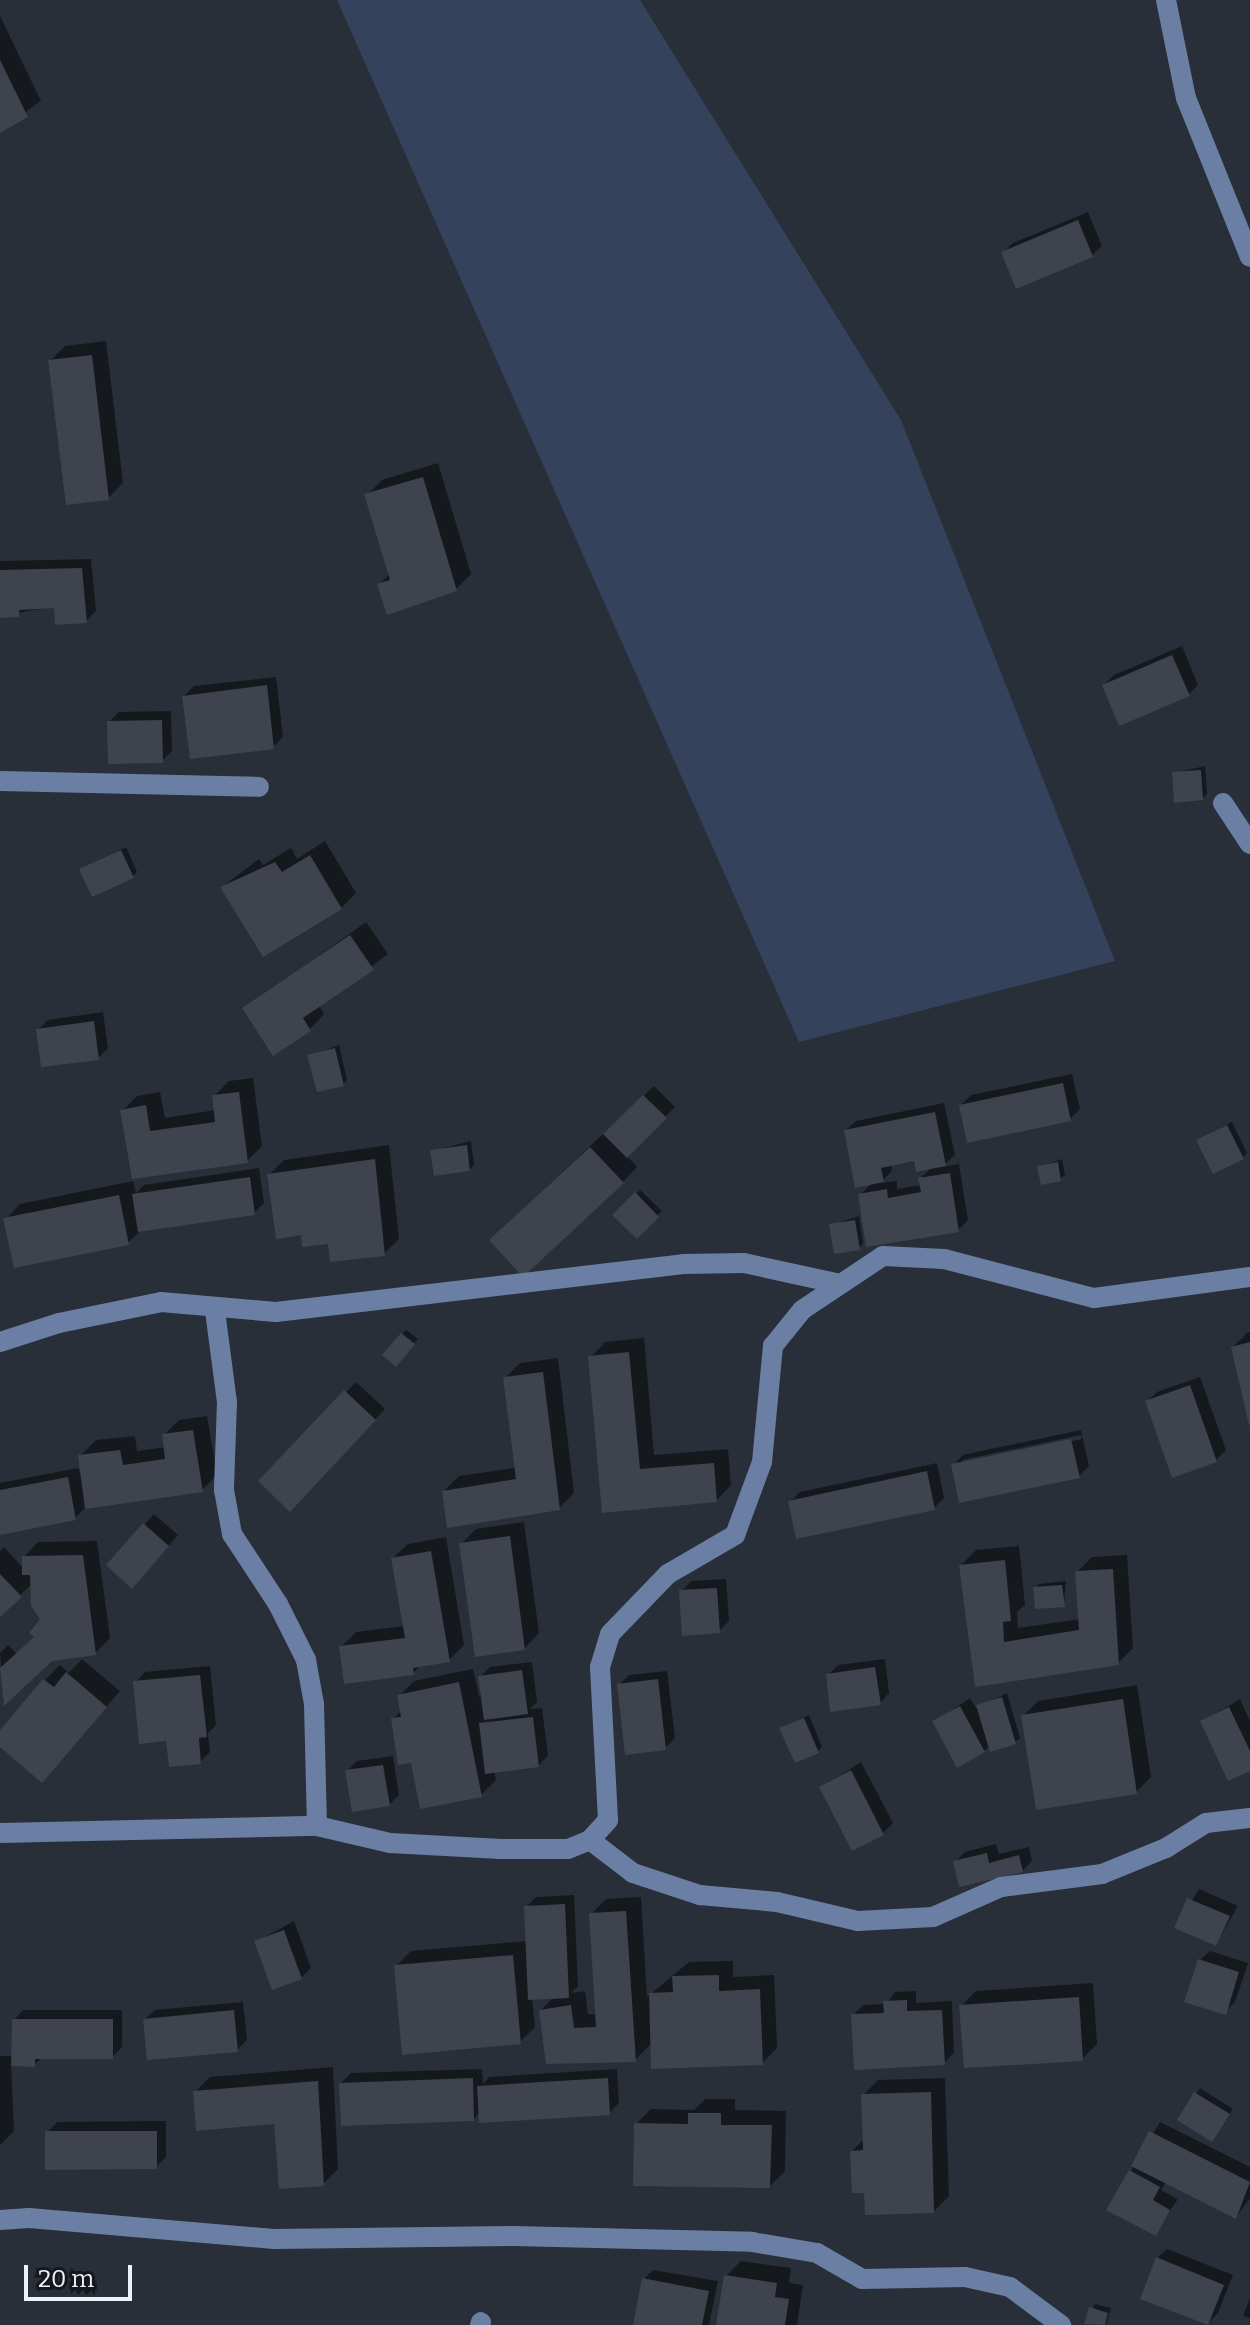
<!DOCTYPE html>
<style>
body{margin:0}
#map{position:relative;width:1250px;height:2325px;overflow:hidden;background:#292f38;font-family:Bitter,serif}
div>[style]{position:absolute}
.green>*{inset:0;background:#34425c}
.shadow>*{inset:0;background:#0007}
.building>*{inset:0;background:#3e434d}
.minor>*{height:20px;margin:-10px;padding:0 10px;transform-origin:10px;border-radius:10px;background:#6b7fa4}
span{translate:-50% -50%;white-space:nowrap;text-align:center;line-height:1.15;-webkit-text-stroke:6px #14171b;paint-order:stroke}
.scale{position:absolute;left:24px;top:2265px;width:108px;height:36px;box-sizing:border-box;border:4px solid #edf0f7;border-top:0;padding-left:10px;font-size:24px;line-height:28px;white-space:nowrap;color:#edf0f7;-webkit-text-stroke:6px #14171b;paint-order:stroke}
</style>
<div id="map">
<div class="green">
<div style="clip-path:polygon(337px 0,640px 0,901px 420px,1115px 961px,799px 1042px)"></div>
</div>
<div class="shadow">
<div style="clip-path:polygon(0 16px,41px 101px,0 130px)"></div>
<div style="clip-path:polygon(1088px 212px,1102px 246px,1092px 255px,1003px 253px,1013px 243px)"></div>
<div style="clip-path:polygon(106px 341px,123px 483px,108px 498px,50px 361px,65px 346px)"></div>
<div style="clip-path:polygon(438px 463px,471px 574px,456px 589px,379px 585px,390px 573px,367px 495px,382px 480px)"></div>
<div style="clip-path:polygon(91px 559px,96px 611px,86px 621px,56px 606px,0 616px,0 561px)"></div>
<div style="clip-path:polygon(1182px 646px,1198px 685px,1188px 695px,1104px 685px,1114px 675px)"></div>
<div style="clip-path:polygon(276px 677px,283px 737px,273px 747px,184px 696px,194px 686px)"></div>
<div style="clip-path:polygon(171px 711px,172px 751px,162px 761px,109px 722px,119px 712px)"></div>
<div style="clip-path:polygon(1205px 766px,1207px 794px,1203px 798px,1174px 773px)"></div>
<div style="clip-path:polygon(325px 841px,356px 893px,341px 908px,222px 887px,259px 859px,263px 865px,291px 848px,297px 859px)"></div>
<div style="clip-path:polygon(126px 847px,137px 872px,133px 876px,81px 869px)"></div>
<div style="clip-path:polygon(366px 922px,388px 954px,319px 1005px,324px 1014px,310px 1029px,245px 1009px)"></div>
<div style="clip-path:polygon(103px 1012px,108px 1048px,98px 1058px,38px 1030px,48px 1020px)"></div>
<div style="clip-path:polygon(339px 1045px,347px 1080px,343px 1084px,310px 1056px)"></div>
<div style="clip-path:polygon(1072px 1074px,1080px 1109px,1070px 1119px,961px 1105px,971px 1095px)"></div>
<div style="clip-path:polygon(253px 1078px,262px 1146px,247px 1161px,133px 1177px,122px 1111px,137px 1096px,160px 1092px,165px 1118px,216px 1110px,214px 1096px,229px 1081px)"></div>
<div style="clip-path:polygon(654px 1086px,675px 1107px,627px 1156px,637px 1167px,623px 1182px,506px 1225px)"></div>
<div style="clip-path:polygon(evenodd,944px 1103px,955px 1155px,942px 1167px,959px 1164px,968px 1220px,958px 1230px,860px 1195px,872px 1183px,846px 1130px,856px 1121px,944px 1103px,915px 1159px,932px 1167px,920px 1179px,921px 1185px,897px 1189px,897px 1181px,880px 1183px,892px 1171px,891px 1164px,915px 1159px)"></div>
<div style="clip-path:polygon(1232px 1122px,1247px 1153px,1243px 1157px,1198px 1140px)"></div>
<div style="clip-path:polygon(471px 1141px,474px 1165px,469px 1170px,432px 1151px)"></div>
<div style="clip-path:polygon(389px 1145px,399px 1239px,384px 1254px,302px 1233px,269px 1175px,284px 1160px)"></div>
<div style="clip-path:polygon(1062px 1159px,1065px 1175px,1060px 1179px,1039px 1167px)"></div>
<div style="clip-path:polygon(259px 1168px,264px 1203px,254px 1213px,141px 1230px,128px 1243px,6px 1219px,20px 1204px,133px 1181px,136px 1193px,144px 1185px)"></div>
<div style="clip-path:polygon(640px 1190px,662px 1211px,637px 1236px,615px 1215px)"></div>
<div style="clip-path:polygon(859px 1216px,863px 1243px,859px 1248px,832px 1225px)"></div>
<div style="clip-path:polygon(406px 1330px,418px 1339px,401px 1360px,402px 1334px)"></div>
<div style="clip-path:polygon(1248px 1332px,1250px 1332px,1250px 1422px,1233px 1347px)"></div>
<div style="clip-path:polygon(644px 1338px,654px 1455px,728px 1449px,731px 1485px,717px 1500px,604px 1511px,591px 1357px,605px 1342px)"></div>
<div style="clip-path:polygon(558px 1358px,574px 1493px,559px 1508px,444px 1491px,459px 1476px,516px 1468px,505px 1378px,520px 1363px)"></div>
<div style="clip-path:polygon(1200px 1377px,1226px 1450px,1216px 1460px,1147px 1402px,1157px 1392px)"></div>
<div style="clip-path:polygon(356px 1382px,385px 1409px,290px 1509px,261px 1481px)"></div>
<div style="clip-path:polygon(207px 1416px,217px 1475px,202px 1490px,85px 1508px,75px 1518px,0 1533px,0 1483px,78px 1468px,84px 1482px,81px 1455px,96px 1440px,135px 1436px,137px 1451px,166px 1447px,164px 1435px,179px 1420px)"></div>
<div style="clip-path:polygon(evenodd,1081px 1430px,1089px 1466px,1079px 1476px,953px 1465px,963px 1455px,1081px 1430px,1081px 1435px,1082px 1439px,962px 1464px,962px 1460px,1081px 1435px)"></div>
<div style="clip-path:polygon(937px 1463px,944px 1498px,934px 1508px,790px 1502px,800px 1492px)"></div>
<div style="clip-path:polygon(154px 1514px,178px 1535px,142px 1576px,108px 1565px)"></div>
<div style="clip-path:polygon(524px 1522px,539px 1633px,525px 1648px,461px 1544px,476px 1529px)"></div>
<div style="clip-path:polygon(446px 1537px,464px 1645px,449px 1660px,421px 1665px,413px 1673px,341px 1647px,356px 1632px,404px 1626px,393px 1558px,408px 1544px)"></div>
<div style="clip-path:polygon(97px 1541px,110px 1638px,95px 1653px,51px 1659px,4px 1703px,0 1653px,8px 1645px,17px 1654px,37px 1636px,32px 1632px,42px 1616px,32px 1584px,0 1614px,0 1551px,4px 1547px,24px 1569px,24px 1557px,38px 1542px)"></div>
<div style="clip-path:polygon(1019px 1546px,1025px 1605px,1017px 1612px,1018px 1628px,1080px 1619px,1077px 1572px,1092px 1557px,1127px 1555px,1133px 1648px,1118px 1663px,977px 1685px,961px 1565px,976px 1550px)"></div>
<div style="clip-path:polygon(726px 1579px,729px 1621px,719px 1631px,682px 1591px,691px 1581px)"></div>
<div style="clip-path:polygon(1066px 1581px,1064px 1605px,1035px 1588px,1039px 1584px)"></div>
<div style="clip-path:polygon(82px 1659px,120px 1691px,56px 1765px,0 1745px,0 1733px,45px 1680px,60px 1665px,69px 1673px)"></div>
<div style="clip-path:polygon(885px 1659px,889px 1693px,880px 1703px,828px 1675px,838px 1665px)"></div>
<div style="clip-path:polygon(532px 1662px,537px 1702px,530px 1709px,542px 1708px,548px 1756px,538px 1766px,494px 1771px,496px 1780px,481px 1795px,413px 1761px,393px 1719px,402px 1710px,399px 1696px,414px 1681px,473px 1669px,480px 1699px,480px 1677px,490px 1667px)"></div>
<div style="clip-path:polygon(210px 1666px,216px 1725px,208px 1733px,210px 1752px,200px 1762px,168px 1739px,136px 1682px,145px 1672px)"></div>
<div style="clip-path:polygon(667px 1671px,675px 1738px,665px 1748px,619px 1685px,629px 1675px)"></div>
<div style="clip-path:polygon(1137px 1685px,1151px 1777px,1136px 1792px,1023px 1716px,1038px 1701px)"></div>
<div style="clip-path:polygon(1007px 1693px,1020px 1738px,1015px 1742px,990px 1745px,984px 1751px,934px 1722px,970px 1698px,976px 1708px)"></div>
<div style="clip-path:polygon(1240px 1699px,1250px 1721px,1250px 1769px,1202px 1722px)"></div>
<div style="clip-path:polygon(809px 1715px,822px 1747px,818px 1751px,782px 1729px)"></div>
<div style="clip-path:polygon(393px 1756px,399px 1795px,389px 1805px,347px 1771px,357px 1761px)"></div>
<div style="clip-path:polygon(861px 1762px,893px 1823px,883px 1833px,821px 1787px)"></div>
<div style="clip-path:polygon(996px 1844px,999px 1854px,1029px 1847px,1032px 1861px,1022px 1871px,955px 1862px,965px 1852px)"></div>
<div style="clip-path:polygon(1199px 1889px,1238px 1906px,1216px 1944px,1176px 1927px)"></div>
<div style="clip-path:polygon(574px 1895px,578px 1986px,571px 1993px,585px 1991px,588px 2014px,597px 2014px,591px 1914px,606px 1899px,641px 1897px,647px 1997px,689px 1962px,733px 1961px,733px 1977px,774px 1975px,777px 2048px,762px 2063px,652px 2043px,635px 2060px,547px 2062px,541px 2010px,554px 1997px,532px 1998px,535px 2027px,520px 2042px,396px 1966px,411px 1951px,527px 1941px,526px 1907px,536px 1897px)"></div>
<div style="clip-path:polygon(294px 1921px,311px 1968px,301px 1978px,256px 1942px)"></div>
<div style="clip-path:polygon(1210px 1951px,1248px 1963px,1235px 2002px,1225px 2012px,1200px 1960px)"></div>
<div style="clip-path:polygon(1093px 1983px,1097px 2044px,1082px 2059px,961px 2006px,976px 1991px)"></div>
<div style="clip-path:polygon(916px 1991px,916px 2003px,952px 2001px,954px 2053px,944px 2063px,853px 2015px,863px 2005px,886px 2004px,895px 1992px)"></div>
<div style="clip-path:polygon(243px 2002px,247px 2040px,237px 2050px,145px 2019px,155px 2010px)"></div>
<div style="clip-path:polygon(23px 2010px,122px 2010px,122px 2047px,112px 2057px,43px 2057px,34px 2065px,11px 2064px,14px 2131px,0 2145px,0 2056px,13px 2056px,14px 2020px)"></div>
<div style="clip-path:polygon(333px 2067px,338px 2169px,323px 2184px,276px 2122px,195px 2092px,210px 2077px)"></div>
<div style="clip-path:polygon(482px 2069px,483px 2084px,489px 2077px,617px 2069px,619px 2103px,609px 2113px,481px 2111px,474px 2119px,341px 2083px,351px 2073px)"></div>
<div style="clip-path:polygon(945px 2078px,949px 2196px,934px 2211px,866px 2191px,852px 2151px,864px 2139px,863px 2095px,878px 2080px)"></div>
<div style="clip-path:polygon(1200px 2088px,1233px 2109px,1216px 2135px,1180px 2119px)"></div>
<div style="clip-path:polygon(705px 2099px,735px 2099px,735px 2110px,786px 2111px,785px 2171px,770px 2186px,636px 2124px,651px 2109px,694px 2110px)"></div>
<div style="clip-path:polygon(166px 2121px,166px 2157px,156px 2167px,48px 2132px,57px 2122px)"></div>
<div style="clip-path:polygon(1160px 2122px,1250px 2167px,1250px 2198px,1236px 2217px,1166px 2182px,1161px 2190px,1178px 2199px,1155px 2233px,1109px 2209px)"></div>
<div style="clip-path:polygon(1167px 2249px,1233px 2275px,1218px 2313px,1208px 2323px,1157px 2258px)"></div>
<div style="clip-path:polygon(741px 2261px,791px 2268px,789px 2283px,803px 2285px,797px 2325px,718px 2325px,726px 2276px)"></div>
<div style="clip-path:polygon(653px 2270px,718px 2281px,709px 2325px,635px 2325px,644px 2279px)"></div>
<div style="clip-path:polygon(1250px 2298px,1250px 2318px,1243px 2316px)"></div>
<div style="clip-path:polygon(1095px 2304px,1111px 2308px,1106px 2325px,1086px 2323px)"></div>
</div>
<div class="building">
<div style="clip-path:polygon(0 60px,28px 117px,0 133px)"></div>
<div style="clip-path:polygon(1078px 220px,1093px 257px,1016px 289px,1001px 252px)"></div>
<div style="clip-path:polygon(92px 355px,109px 500px,66px 505px,48px 360px)"></div>
<div style="clip-path:polygon(423px 477px,457px 591px,387px 615px,377px 584px,390px 580px,364px 494px)"></div>
<div style="clip-path:polygon(82px 568px,87px 623px,55px 625px,54px 608px,19px 610px,19px 617px,0 618px,0 570px)"></div>
<div style="clip-path:polygon(1172px 655px,1190px 696px,1119px 726px,1102px 685px)"></div>
<div style="clip-path:polygon(267px 685px,274px 749px,190px 759px,182px 696px)"></div>
<div style="clip-path:polygon(162px 720px,163px 763px,108px 764px,107px 721px)"></div>
<div style="clip-path:polygon(1201px 770px,1203px 800px,1174px 803px,1172px 772px)"></div>
<div style="clip-path:polygon(121px 850px,134px 878px,92px 897px,79px 869px)"></div>
<div style="clip-path:polygon(310px 855px,342px 909px,263px 957px,220px 887px,275px 862px,282px 872px)"></div>
<div style="clip-path:polygon(350px 935px,374px 970px,303px 1018px,311px 1031px,273px 1056px,242px 1008px)"></div>
<div style="clip-path:polygon(94px 1021px,99px 1060px,41px 1067px,36px 1029px)"></div>
<div style="clip-path:polygon(335px 1048px,344px 1086px,317px 1092px,307px 1055px)"></div>
<div style="clip-path:polygon(1063px 1083px,1071px 1121px,967px 1143px,959px 1105px)"></div>
<div style="clip-path:polygon(239px 1092px,248px 1163px,132px 1179px,120px 1110px,146px 1105px,150px 1131px,215px 1122px,212px 1095px)"></div>
<div style="clip-path:polygon(643px 1095px,667px 1118px,627px 1158px,603px 1134px)"></div>
<div style="clip-path:polygon(935px 1112px,946px 1166px,916px 1172px,914px 1161px,881px 1168px,884px 1182px,855px 1188px,844px 1130px)"></div>
<div style="clip-path:polygon(1227px 1125px,1244px 1159px,1213px 1174px,1196px 1140px)"></div>
<div style="clip-path:polygon(467px 1145px,470px 1171px,434px 1176px,430px 1150px)"></div>
<div style="clip-path:polygon(590px 1147px,624px 1183px,523px 1277px,489px 1240px)"></div>
<div style="clip-path:polygon(375px 1159px,385px 1256px,330px 1262px,328px 1244px,302px 1247px,301px 1235px,276px 1239px,267px 1174px)"></div>
<div style="clip-path:polygon(1058px 1162px,1061px 1181px,1041px 1185px,1037px 1166px)"></div>
<div style="clip-path:polygon(950px 1173px,959px 1232px,866px 1247px,858px 1194px,887px 1189px,888px 1198px,921px 1192px,918px 1178px)"></div>
<div style="clip-path:polygon(250px 1177px,255px 1215px,138px 1232px,132px 1194px)"></div>
<div style="clip-path:polygon(635px 1192px,659px 1217px,637px 1239px,612px 1215px)"></div>
<div style="clip-path:polygon(119px 1195px,129px 1245px,14px 1268px,3px 1218px)"></div>
<div style="clip-path:polygon(855px 1220px,860px 1250px,834px 1254px,829px 1224px)"></div>
<div style="clip-path:polygon(401px 1333px,415px 1344px,396px 1367px,382px 1355px)"></div>
<div style="clip-path:polygon(1250px 1342px,1250px 1425px,1249px 1425px,1231px 1347px)"></div>
<div style="clip-path:polygon(629px 1352px,640px 1469px,714px 1463px,717px 1502px,602px 1513px,588px 1356px)"></div>
<div style="clip-path:polygon(543px 1372px,560px 1510px,447px 1528px,442px 1491px,516px 1479px,503px 1377px)"></div>
<div style="clip-path:polygon(1190px 1385px,1217px 1462px,1172px 1478px,1145px 1401px)"></div>
<div style="clip-path:polygon(344px 1390px,376px 1420px,290px 1512px,258px 1481px)"></div>
<div style="clip-path:polygon(193px 1430px,203px 1492px,85px 1509px,78px 1455px,120px 1450px,123px 1465px,165px 1459px,162px 1434px)"></div>
<div style="clip-path:polygon(1071px 1439px,1080px 1478px,959px 1503px,951px 1464px)"></div>
<div style="clip-path:polygon(927px 1471px,935px 1510px,796px 1539px,788px 1501px)"></div>
<div style="clip-path:polygon(68px 1477px,76px 1520px,0 1535px,0 1490px)"></div>
<div style="clip-path:polygon(143px 1523px,169px 1546px,132px 1589px,106px 1565px)"></div>
<div style="clip-path:polygon(510px 1536px,525px 1650px,475px 1657px,459px 1543px)"></div>
<div style="clip-path:polygon(431px 1551px,450px 1662px,413px 1668px,414px 1675px,344px 1684px,339px 1646px,405px 1638px,391px 1558px)"></div>
<div style="clip-path:polygon(83px 1555px,96px 1655px,52px 1661px,4px 1706px,0 1668px,34px 1637px,29px 1633px,40px 1619px,31px 1606px,30px 1575px,22px 1575px,22px 1556px)"></div>
<div style="clip-path:polygon(1005px 1560px,1011px 1621px,1003px 1622px,1004px 1642px,1079px 1630px,1075px 1571px,1113px 1569px,1119px 1665px,975px 1687px,959px 1565px)"></div>
<div style="clip-path:polygon(0 1574px,22px 1597px,0 1617px)"></div>
<div style="clip-path:polygon(1062px 1585px,1065px 1607px,1035px 1609px,1033px 1587px)"></div>
<div style="clip-path:polygon(717px 1588px,720px 1633px,682px 1636px,679px 1590px)"></div>
<div style="clip-path:polygon(875px 1667px,881px 1705px,830px 1712px,826px 1674px)"></div>
<div style="clip-path:polygon(522px 1670px,528px 1714px,484px 1720px,478px 1676px)"></div>
<div style="clip-path:polygon(66px 1672px,107px 1707px,42px 1783px,0 1747px,0 1730px,43px 1679px,54px 1687px)"></div>
<div style="clip-path:polygon(200px 1675px,207px 1737px,199px 1738px,201px 1764px,169px 1767px,166px 1741px,139px 1744px,133px 1681px)"></div>
<div style="clip-path:polygon(658px 1679px,666px 1750px,625px 1755px,617px 1684px)"></div>
<div style="clip-path:polygon(459px 1682px,482px 1797px,420px 1809px,411px 1763px,398px 1765px,391px 1718px,401px 1717px,397px 1695px)"></div>
<div style="clip-path:polygon(1002px 1697px,1016px 1744px,990px 1752px,976px 1705px)"></div>
<div style="clip-path:polygon(1123px 1699px,1137px 1794px,1036px 1810px,1021px 1715px)"></div>
<div style="clip-path:polygon(960px 1706px,985px 1752px,957px 1768px,932px 1721px)"></div>
<div style="clip-path:polygon(1229px 1707px,1250px 1751px,1250px 1771px,1228px 1781px,1200px 1721px)"></div>
<div style="clip-path:polygon(533px 1717px,539px 1767px,485px 1774px,479px 1723px)"></div>
<div style="clip-path:polygon(804px 1718px,819px 1753px,795px 1763px,779px 1728px)"></div>
<div style="clip-path:polygon(383px 1765px,390px 1806px,352px 1812px,345px 1770px)"></div>
<div style="clip-path:polygon(851px 1770px,884px 1835px,852px 1851px,819px 1787px)"></div>
<div style="clip-path:polygon(987px 1853px,989px 1863px,1019px 1855px,1023px 1872px,959px 1887px,953px 1861px)"></div>
<div style="clip-path:polygon(1187px 1898px,1230px 1916px,1216px 1946px,1174px 1928px)"></div>
<div style="clip-path:polygon(565px 1904px,569px 1998px,528px 2000px,524px 1906px)"></div>
<div style="clip-path:polygon(626px 1911px,636px 2062px,546px 2064px,539px 2010px,571px 2005px,574px 2028px,596px 2027px,589px 1913px)"></div>
<div style="clip-path:polygon(284px 1930px,302px 1979px,272px 1990px,254px 1941px)"></div>
<div style="clip-path:polygon(513px 1955px,521px 2044px,402px 2055px,394px 1965px)"></div>
<div style="clip-path:polygon(1198px 1959px,1239px 1972px,1226px 2015px,1184px 2002px)"></div>
<div style="clip-path:polygon(719px 1975px,719px 1991px,760px 1989px,763px 2065px,651px 2069px,649px 1993px,673px 1992px,672px 1976px)"></div>
<div style="clip-path:polygon(1079px 1997px,1083px 2061px,964px 2068px,959px 2005px)"></div>
<div style="clip-path:polygon(907px 2000px,907px 2011px,942px 2010px,945px 2065px,854px 2070px,851px 2014px,884px 2013px,883px 2001px)"></div>
<div style="clip-path:polygon(234px 2010px,238px 2052px,147px 2060px,143px 2019px)"></div>
<div style="clip-path:polygon(12px 2019px,113px 2019px,113px 2059px,35px 2059px,35px 2067px,11px 2066px)"></div>
<div style="clip-path:polygon(473px 2078px,474px 2121px,341px 2126px,339px 2083px)"></div>
<div style="clip-path:polygon(608px 2078px,610px 2115px,479px 2123px,477px 2086px)"></div>
<div style="clip-path:polygon(318px 2081px,324px 2186px,279px 2189px,274px 2124px,196px 2131px,193px 2091px)"></div>
<div style="clip-path:polygon(931px 2092px,934px 2213px,865px 2215px,864px 2193px,852px 2193px,850px 2151px,863px 2150px,861px 2094px)"></div>
<div style="clip-path:polygon(1194px 2092px,1230px 2114px,1212px 2142px,1177px 2120px)"></div>
<div style="clip-path:polygon(688px 2113px,721px 2113px,721px 2125px,772px 2125px,770px 2188px,633px 2186px,634px 2123px,688px 2124px)"></div>
<div style="clip-path:polygon(45px 2131px,157px 2131px,157px 2169px,45px 2170px)"></div>
<div style="clip-path:polygon(1149px 2131px,1250px 2182px,1236px 2219px,1131px 2166px)"></div>
<div style="clip-path:polygon(1129px 2170px,1160px 2187px,1153px 2200px,1170px 2210px,1156px 2236px,1106px 2210px)"></div>
<div style="clip-path:polygon(1156px 2257px,1224px 2285px,1208px 2325px,1140px 2299px)"></div>
<div style="clip-path:polygon(724px 2275px,777px 2283px,775px 2297px,789px 2299px,785px 2325px,716px 2325px)"></div>
<div style="clip-path:polygon(642px 2278px,709px 2291px,702px 2325px,633px 2325px)"></div>
<div style="clip-path:polygon(1089px 2307px,1108px 2313px,1105px 2325px,1084px 2324px)"></div>
</div>
<div class="minor">
<div style="left:1166px;top:0;width:100px;rotate:78.5deg"></div>
<div style="left:1186px;top:98px;width:171px;rotate:68.1deg"></div>
<div style="left:0;top:781px;width:259px;rotate:1.3deg"></div>
<div style="left:1223px;top:803px;width:49px;rotate:56.6deg"></div>
<div style="left:215px;top:1311px;width:92px;rotate:82.5deg"></div>
<div style="left:227px;top:1402px;width:88px;rotate:92deg"></div>
<div style="left:224px;top:1490px;width:45px;rotate:79.7deg"></div>
<div style="left:232px;top:1534px;width:84px;rotate:56.7deg"></div>
<div style="left:278px;top:1604px;width:63px;rotate:63.4deg"></div>
<div style="left:306px;top:1660px;width:45px;rotate:79.7deg"></div>
<div style="left:314px;top:1704px;width:122px;rotate:88.6deg"></div>
<div style="left:0;top:1342px;width:62px;rotate:-17.9deg"></div>
<div style="left:59px;top:1323px;width:104px;rotate:-11.6deg"></div>
<div style="left:161px;top:1302px;width:115px;rotate:5deg"></div>
<div style="left:276px;top:1312px;width:410px;rotate:-6.7deg"></div>
<div style="left:683px;top:1264px;width:61px;rotate:-0.9deg"></div>
<div style="left:744px;top:1263px;width:98px;rotate:12.3deg"></div>
<div style="left:0;top:1833px;width:317px;rotate:-1.3deg"></div>
<div style="left:317px;top:1826px;width:75px;rotate:13.1deg"></div>
<div style="left:390px;top:1843px;width:111px;rotate:3.1deg"></div>
<div style="left:501px;top:1849px;width:67px"></div>
<div style="left:568px;top:1849px;width:24px;rotate:-22deg"></div>
<div style="left:590px;top:1840px;width:27px;rotate:-48deg"></div>
<div style="left:608px;top:1820px;width:153px;rotate:-93deg"></div>
<div style="left:600px;top:1667px;width:34px;rotate:-73deg"></div>
<div style="left:610px;top:1634px;width:83px;rotate:-46deg"></div>
<div style="left:668px;top:1574px;width:78px;rotate:-30.2deg"></div>
<div style="left:735px;top:1535px;width:78px;rotate:-69.7deg"></div>
<div style="left:762px;top:1462px;width:117px;rotate:-84.6deg"></div>
<div style="left:773px;top:1346px;width:46px;rotate:-51.1deg"></div>
<div style="left:802px;top:1310px;width:97px;rotate:-33.7deg"></div>
<div style="left:883px;top:1256px;width:61px;rotate:2.8deg"></div>
<div style="left:944px;top:1259px;width:155px;rotate:14.6deg"></div>
<div style="left:1094px;top:1298px;width:157px;rotate:-7.7deg"></div>
<div style="left:590px;top:1840px;width:54px;rotate:37.5deg"></div>
<div style="left:633px;top:1873px;width:71px;rotate:18.2deg"></div>
<div style="left:700px;top:1895px;width:77px;rotate:5.2deg"></div>
<div style="left:777px;top:1902px;width:83px;rotate:13.2deg"></div>
<div style="left:858px;top:1921px;width:75px;rotate:-3.1deg"></div>
<div style="left:933px;top:1917px;width:74px;rotate:-23.8deg"></div>
<div style="left:1001px;top:1887px;width:102px;rotate:-7.3deg"></div>
<div style="left:1102px;top:1874px;width:69px;rotate:-22.1deg"></div>
<div style="left:1166px;top:1848px;width:47px;rotate:-32deg"></div>
<div style="left:1206px;top:1823px;width:44px;rotate:-6.5deg"></div>
<div style="left:0;top:2220px;width:29px;rotate:-4deg"></div>
<div style="left:29px;top:2218px;width:246px;rotate:4.9deg"></div>
<div style="left:274px;top:2239px;width:239px;rotate:-0.7deg"></div>
<div style="left:513px;top:2236px;width:239px;rotate:1.4deg"></div>
<div style="left:752px;top:2242px;width:66px;rotate:9.6deg"></div>
<div style="left:817px;top:2253px;width:52px;rotate:30deg"></div>
<div style="left:862px;top:2279px;width:103px;rotate:-1.1deg"></div>
<div style="left:965px;top:2277px;width:46px;rotate:12.5deg"></div>
<div style="left:1010px;top:2287px;width:64px;rotate:36.7deg"></div>
<div style="left:480px;top:2325px;width:3px;rotate:-72deg"></div>
</div>
<div class="scale">20 m</div>
</div>
